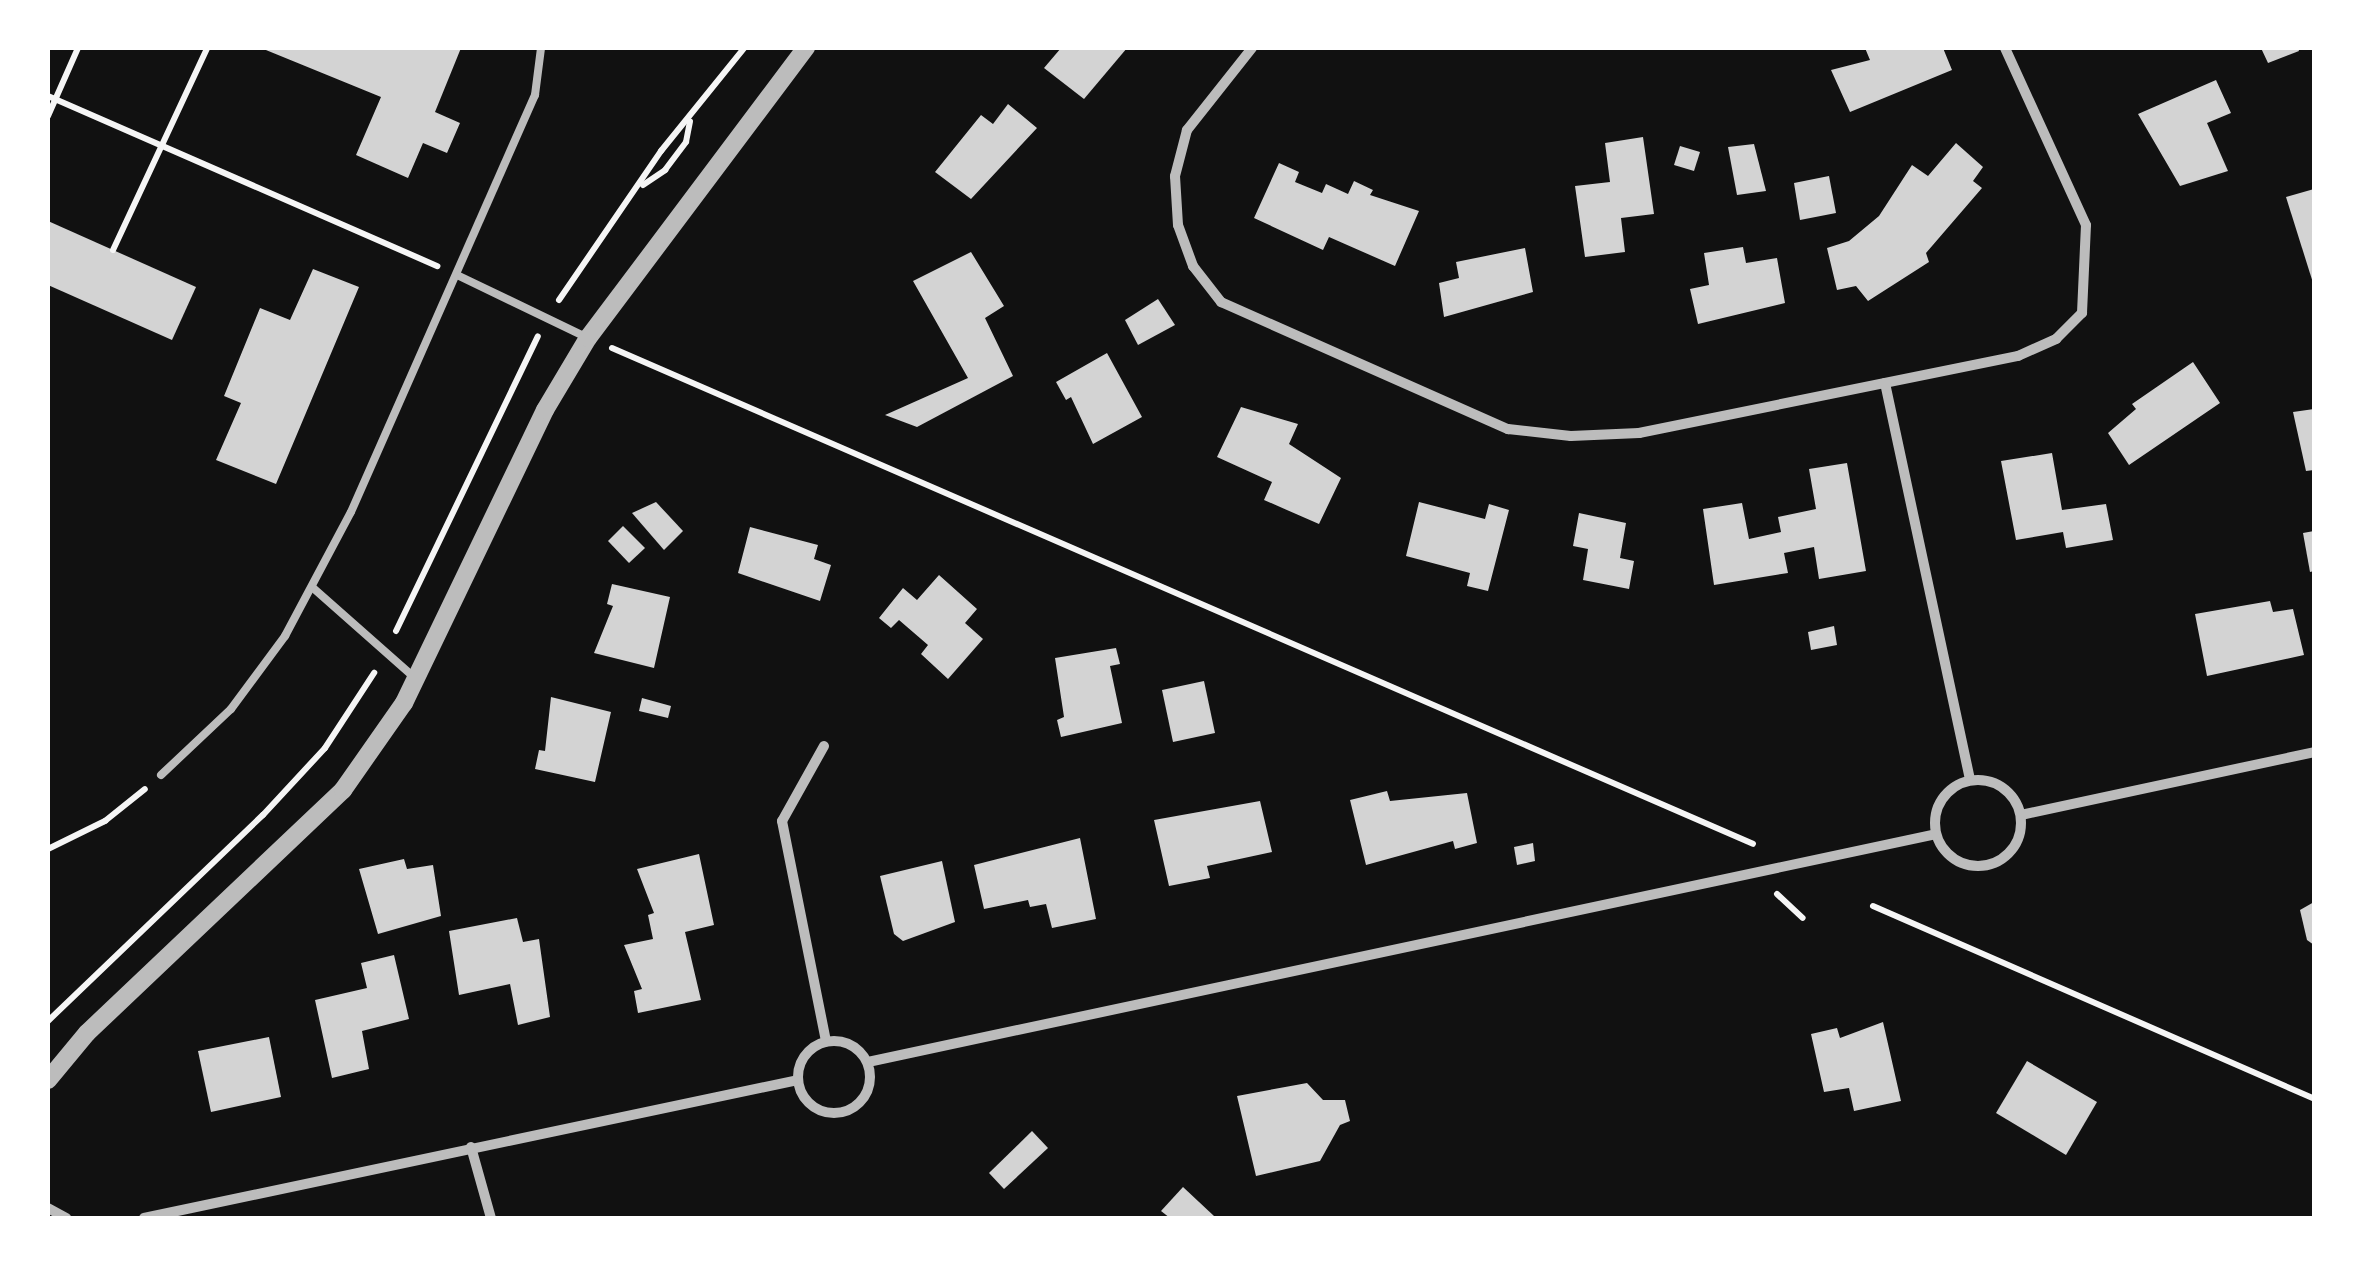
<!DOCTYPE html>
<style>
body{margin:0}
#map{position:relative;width:2362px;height:1266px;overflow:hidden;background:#111;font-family:Raleway,sans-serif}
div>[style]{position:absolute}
.building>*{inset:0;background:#d3d3d3}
.path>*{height:6px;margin:-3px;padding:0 3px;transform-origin:3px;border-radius:3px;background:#f5f5f5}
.service>*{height:8px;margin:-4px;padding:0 4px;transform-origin:4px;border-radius:4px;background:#bcbcbc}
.minor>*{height:10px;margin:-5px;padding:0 5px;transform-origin:5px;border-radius:5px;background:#bcbcbc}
.minor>.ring{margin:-5px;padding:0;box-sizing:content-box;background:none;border:10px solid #bcbcbc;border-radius:50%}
.tertiary>*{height:18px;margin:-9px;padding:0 9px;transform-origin:9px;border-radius:9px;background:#bcbcbc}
span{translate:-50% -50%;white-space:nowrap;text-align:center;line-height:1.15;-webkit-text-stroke:9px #fff;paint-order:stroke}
.frame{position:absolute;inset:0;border:50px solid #fff;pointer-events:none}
</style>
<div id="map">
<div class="building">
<div style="clip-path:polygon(261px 48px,461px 48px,435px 112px,460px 123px,447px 153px,423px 143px,408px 178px,356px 155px,381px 97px)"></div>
<div style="clip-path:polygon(1061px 48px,1127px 48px,1084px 99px,1044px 68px)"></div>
<div style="clip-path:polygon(1865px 48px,1943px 48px,1952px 70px,1850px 112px,1831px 70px,1870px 60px)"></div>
<div style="clip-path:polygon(2261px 48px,2298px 48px,2299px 51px,2268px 63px)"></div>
<div style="clip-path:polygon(2216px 80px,2231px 113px,2207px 123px,2228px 171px,2180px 186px,2138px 114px)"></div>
<div style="clip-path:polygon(1008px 104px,1037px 128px,971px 199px,935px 172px,981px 115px,993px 124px)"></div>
<div style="clip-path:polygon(1643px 137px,1654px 214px,1621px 218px,1625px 252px,1585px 257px,1575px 186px,1610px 182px,1605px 143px)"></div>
<div style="clip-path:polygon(1956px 143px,1983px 167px,1973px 181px,1982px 188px,1926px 253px,1929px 262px,1868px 301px,1856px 286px,1837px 290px,1827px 248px,1849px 241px,1879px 216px,1912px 165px,1928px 176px)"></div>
<div style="clip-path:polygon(1754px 144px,1766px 191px,1737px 195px,1728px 147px)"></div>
<div style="clip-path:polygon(1680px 146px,1700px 152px,1694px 171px,1674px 165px)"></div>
<div style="clip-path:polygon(1279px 163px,1299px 172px,1295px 182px,1322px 193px,1326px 184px,1348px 194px,1354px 181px,1373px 190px,1370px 195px,1419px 211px,1395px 266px,1329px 237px,1323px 250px,1254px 218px)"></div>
<div style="clip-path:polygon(1829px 176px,1836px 213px,1800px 220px,1794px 183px)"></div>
<div style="clip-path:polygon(2314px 189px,2314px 286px,2286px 197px)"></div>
<div style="clip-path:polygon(48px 221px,196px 287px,172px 340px,48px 285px)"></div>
<div style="clip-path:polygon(1743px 247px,1746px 263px,1777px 258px,1785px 303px,1698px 324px,1690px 289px,1709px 285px,1704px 253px)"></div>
<div style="clip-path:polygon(1525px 248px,1533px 292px,1444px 317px,1439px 283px,1459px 278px,1456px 262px)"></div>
<div style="clip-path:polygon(971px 252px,1004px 306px,985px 318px,1013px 376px,917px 427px,885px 415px,968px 378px,913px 281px)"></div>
<div style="clip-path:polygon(313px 269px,359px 287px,276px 484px,216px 460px,241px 403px,224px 396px,260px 308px,290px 320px)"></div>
<div style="clip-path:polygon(1158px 299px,1175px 325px,1138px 345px,1125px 320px)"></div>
<div style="clip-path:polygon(1107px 353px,1142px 417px,1093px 444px,1071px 397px,1066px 400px,1056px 382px)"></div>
<div style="clip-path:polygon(2193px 362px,2220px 403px,2129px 465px,2108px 433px,2136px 409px,2132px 404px)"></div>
<div style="clip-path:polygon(1241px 407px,1298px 424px,1289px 444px,1341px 478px,1319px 524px,1264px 500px,1272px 482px,1217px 457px)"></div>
<div style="clip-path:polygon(2314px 409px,2314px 470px,2306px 471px,2293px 412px)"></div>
<div style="clip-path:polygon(2052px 453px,2062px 510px,2106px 504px,2113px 540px,2066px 548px,2063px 532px,2016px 540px,2001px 461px)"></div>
<div style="clip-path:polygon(1847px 463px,1866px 571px,1819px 579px,1814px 547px,1784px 553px,1788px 573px,1714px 585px,1703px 509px,1742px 503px,1749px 539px,1781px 532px,1778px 517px,1816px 509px,1809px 469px)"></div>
<div style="clip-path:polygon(656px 502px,683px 531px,664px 550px,632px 513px)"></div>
<div style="clip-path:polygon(1419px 502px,1485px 519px,1489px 504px,1509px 510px,1488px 591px,1467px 586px,1470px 573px,1406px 556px)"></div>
<div style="clip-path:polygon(1579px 513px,1626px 523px,1620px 558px,1634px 561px,1629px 589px,1583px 580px,1588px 549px,1573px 546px)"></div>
<div style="clip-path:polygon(623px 526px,645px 548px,629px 563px,608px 541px)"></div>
<div style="clip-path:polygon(750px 527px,818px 545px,814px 559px,831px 565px,820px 601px,738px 573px)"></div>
<div style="clip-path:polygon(2314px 531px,2314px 571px,2310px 572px,2303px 533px)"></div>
<div style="clip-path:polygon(939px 575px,977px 609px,965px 623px,983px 639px,948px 679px,921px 654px,928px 645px,899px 620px,891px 628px,879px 618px,903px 588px,917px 600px)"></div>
<div style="clip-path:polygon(612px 584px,670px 597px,654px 668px,594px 653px,613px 606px,607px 604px)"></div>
<div style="clip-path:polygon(2270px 601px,2273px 612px,2293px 609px,2304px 655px,2207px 676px,2195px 614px)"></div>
<div style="clip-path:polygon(1834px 626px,1837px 645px,1811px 650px,1808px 632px)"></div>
<div style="clip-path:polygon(1116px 648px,1120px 664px,1110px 666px,1122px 723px,1061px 737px,1057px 720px,1064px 717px,1055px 658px)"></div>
<div style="clip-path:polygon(1204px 681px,1215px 733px,1173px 742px,1162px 690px)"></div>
<div style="clip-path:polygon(551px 697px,611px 712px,595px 782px,535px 769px,539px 750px,545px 751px)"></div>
<div style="clip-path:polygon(642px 698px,671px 706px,668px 718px,639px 711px)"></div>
<div style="clip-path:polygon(1387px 791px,1390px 801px,1467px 793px,1477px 843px,1455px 849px,1453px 841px,1366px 865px,1350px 800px)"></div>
<div style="clip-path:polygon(1260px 801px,1272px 852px,1207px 866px,1210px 878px,1169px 886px,1154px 820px)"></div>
<div style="clip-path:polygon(1080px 838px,1096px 919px,1052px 928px,1046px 904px,1030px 907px,1028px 900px,984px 909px,974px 865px)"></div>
<div style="clip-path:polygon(1533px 843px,1535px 861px,1517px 865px,1514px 847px)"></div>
<div style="clip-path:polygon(699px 854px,714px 925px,685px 932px,701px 1000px,638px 1013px,634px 991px,642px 989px,624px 945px,653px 939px,648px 915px,654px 913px,637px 869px)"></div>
<div style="clip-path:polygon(404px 859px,407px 869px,433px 865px,441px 916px,378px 934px,359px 869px)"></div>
<div style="clip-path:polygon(942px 861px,955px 922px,903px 941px,894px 934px,880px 876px)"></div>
<div style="clip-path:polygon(2314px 902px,2314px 945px,2307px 940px,2300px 910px)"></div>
<div style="clip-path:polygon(517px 918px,523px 942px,539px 939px,550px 1017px,518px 1025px,510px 984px,459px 995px,449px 931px)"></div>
<div style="clip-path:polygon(394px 955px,409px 1019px,362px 1031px,369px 1069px,332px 1078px,315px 1000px,367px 988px,361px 963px)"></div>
<div style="clip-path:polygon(1883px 1022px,1901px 1101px,1854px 1111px,1849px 1088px,1824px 1092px,1811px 1034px,1837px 1028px,1840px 1038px)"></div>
<div style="clip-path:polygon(269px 1037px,281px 1097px,211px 1112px,198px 1051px)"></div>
<div style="clip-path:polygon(2027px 1061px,2097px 1102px,2066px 1155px,1996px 1113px)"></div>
<div style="clip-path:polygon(1307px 1083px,1323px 1100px,1345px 1100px,1350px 1121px,1340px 1125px,1320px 1161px,1256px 1176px,1237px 1096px)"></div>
<div style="clip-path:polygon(1032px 1131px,1048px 1148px,1004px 1189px,989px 1173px)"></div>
<div style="clip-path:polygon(1183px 1187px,1214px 1216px,1211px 1218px,1170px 1218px,1161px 1211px)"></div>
</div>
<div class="path">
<div style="left:48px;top:96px;width:425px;rotate:23.6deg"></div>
<div style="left:48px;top:116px;width:74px;rotate:-66.2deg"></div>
<div style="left:643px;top:185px;width:27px;rotate:-34deg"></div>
<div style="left:665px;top:170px;width:35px;rotate:-53deg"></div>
<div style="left:686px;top:142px;width:21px;rotate:-79deg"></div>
<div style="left:113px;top:250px;width:223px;rotate:-65deg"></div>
<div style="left:559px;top:300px;width:181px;rotate:-55.6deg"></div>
<div style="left:661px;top:151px;width:132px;rotate:-51.1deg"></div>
<div style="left:612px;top:348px;width:1244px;rotate:23.49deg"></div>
<div style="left:396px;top:631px;width:327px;rotate:-64.3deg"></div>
<div style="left:48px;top:849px;width:64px;rotate:-26.2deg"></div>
<div style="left:105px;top:821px;width:51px;rotate:-38.7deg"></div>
<div style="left:1777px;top:894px;width:35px;rotate:43deg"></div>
<div style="left:1873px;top:906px;width:481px;rotate:23.6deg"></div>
<div style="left:48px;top:1021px;width:298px;rotate:-43.8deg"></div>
<div style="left:263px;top:815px;width:91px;rotate:-47.2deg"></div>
<div style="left:325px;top:748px;width:90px;rotate:-56.8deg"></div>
</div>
<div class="service">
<div style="left:457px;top:275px;width:145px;rotate:25.7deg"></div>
<div style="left:312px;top:587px;width:139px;rotate:41.5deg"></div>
<div style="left:161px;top:775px;width:96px;rotate:-43.3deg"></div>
<div style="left:231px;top:709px;width:91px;rotate:-53.5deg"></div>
<div style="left:285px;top:636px;width:140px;rotate:-62deg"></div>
<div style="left:351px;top:512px;width:456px;rotate:-66.2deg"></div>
<div style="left:535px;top:95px;width:47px;rotate:-82.7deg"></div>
</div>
<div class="minor">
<div style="left:1252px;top:48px;width:105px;rotate:128.4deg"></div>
<div style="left:1187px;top:130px;width:48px;rotate:104.6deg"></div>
<div style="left:1175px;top:176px;width:49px;rotate:86.5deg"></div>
<div style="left:1178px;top:225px;width:44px;rotate:69.9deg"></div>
<div style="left:1193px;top:266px;width:46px;rotate:52.1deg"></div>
<div style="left:1221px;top:302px;width:314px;rotate:23.9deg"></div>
<div style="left:1508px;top:429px;width:63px;rotate:6.3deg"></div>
<div style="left:1571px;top:436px;width:68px;rotate:-2.5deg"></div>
<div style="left:1639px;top:433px;width:387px;rotate:-11.5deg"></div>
<div style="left:2018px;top:356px;width:42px;rotate:-24.1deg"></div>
<div style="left:2056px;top:339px;width:37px;rotate:-45deg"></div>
<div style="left:2082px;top:313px;width:88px;rotate:-87.4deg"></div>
<div style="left:2086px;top:225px;width:195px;rotate:-114.6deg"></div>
<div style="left:1885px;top:383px;width:406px;rotate:77.9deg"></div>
<div style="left:824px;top:746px;width:86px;rotate:119.2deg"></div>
<div style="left:782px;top:821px;width:225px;rotate:78.7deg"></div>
<div class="ring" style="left:1935px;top:780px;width:76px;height:76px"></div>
<div style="left:2021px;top:815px;width:300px;rotate:-12.1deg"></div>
<div class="ring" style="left:798px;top:1041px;width:62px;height:62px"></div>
<div style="left:868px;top:1062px;width:1092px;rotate:-12.05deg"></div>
<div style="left:471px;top:1147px;width:74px;rotate:74.3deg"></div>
<div style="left:48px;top:1208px;width:21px;rotate:29deg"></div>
<div style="left:144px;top:1218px;width:668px;rotate:-11.92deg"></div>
</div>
<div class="tertiary">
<div style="left:48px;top:1080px;width:61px;rotate:-50.3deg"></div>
<div style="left:87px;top:1033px;width:353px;rotate:-43.5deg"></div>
<div style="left:343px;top:790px;width:106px;rotate:-55deg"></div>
<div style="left:404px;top:703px;width:325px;rotate:-64.3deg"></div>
<div style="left:545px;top:410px;width:84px;rotate:-59.2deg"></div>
<div style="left:588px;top:338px;width:363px;rotate:-53.1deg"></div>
</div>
<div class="frame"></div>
</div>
